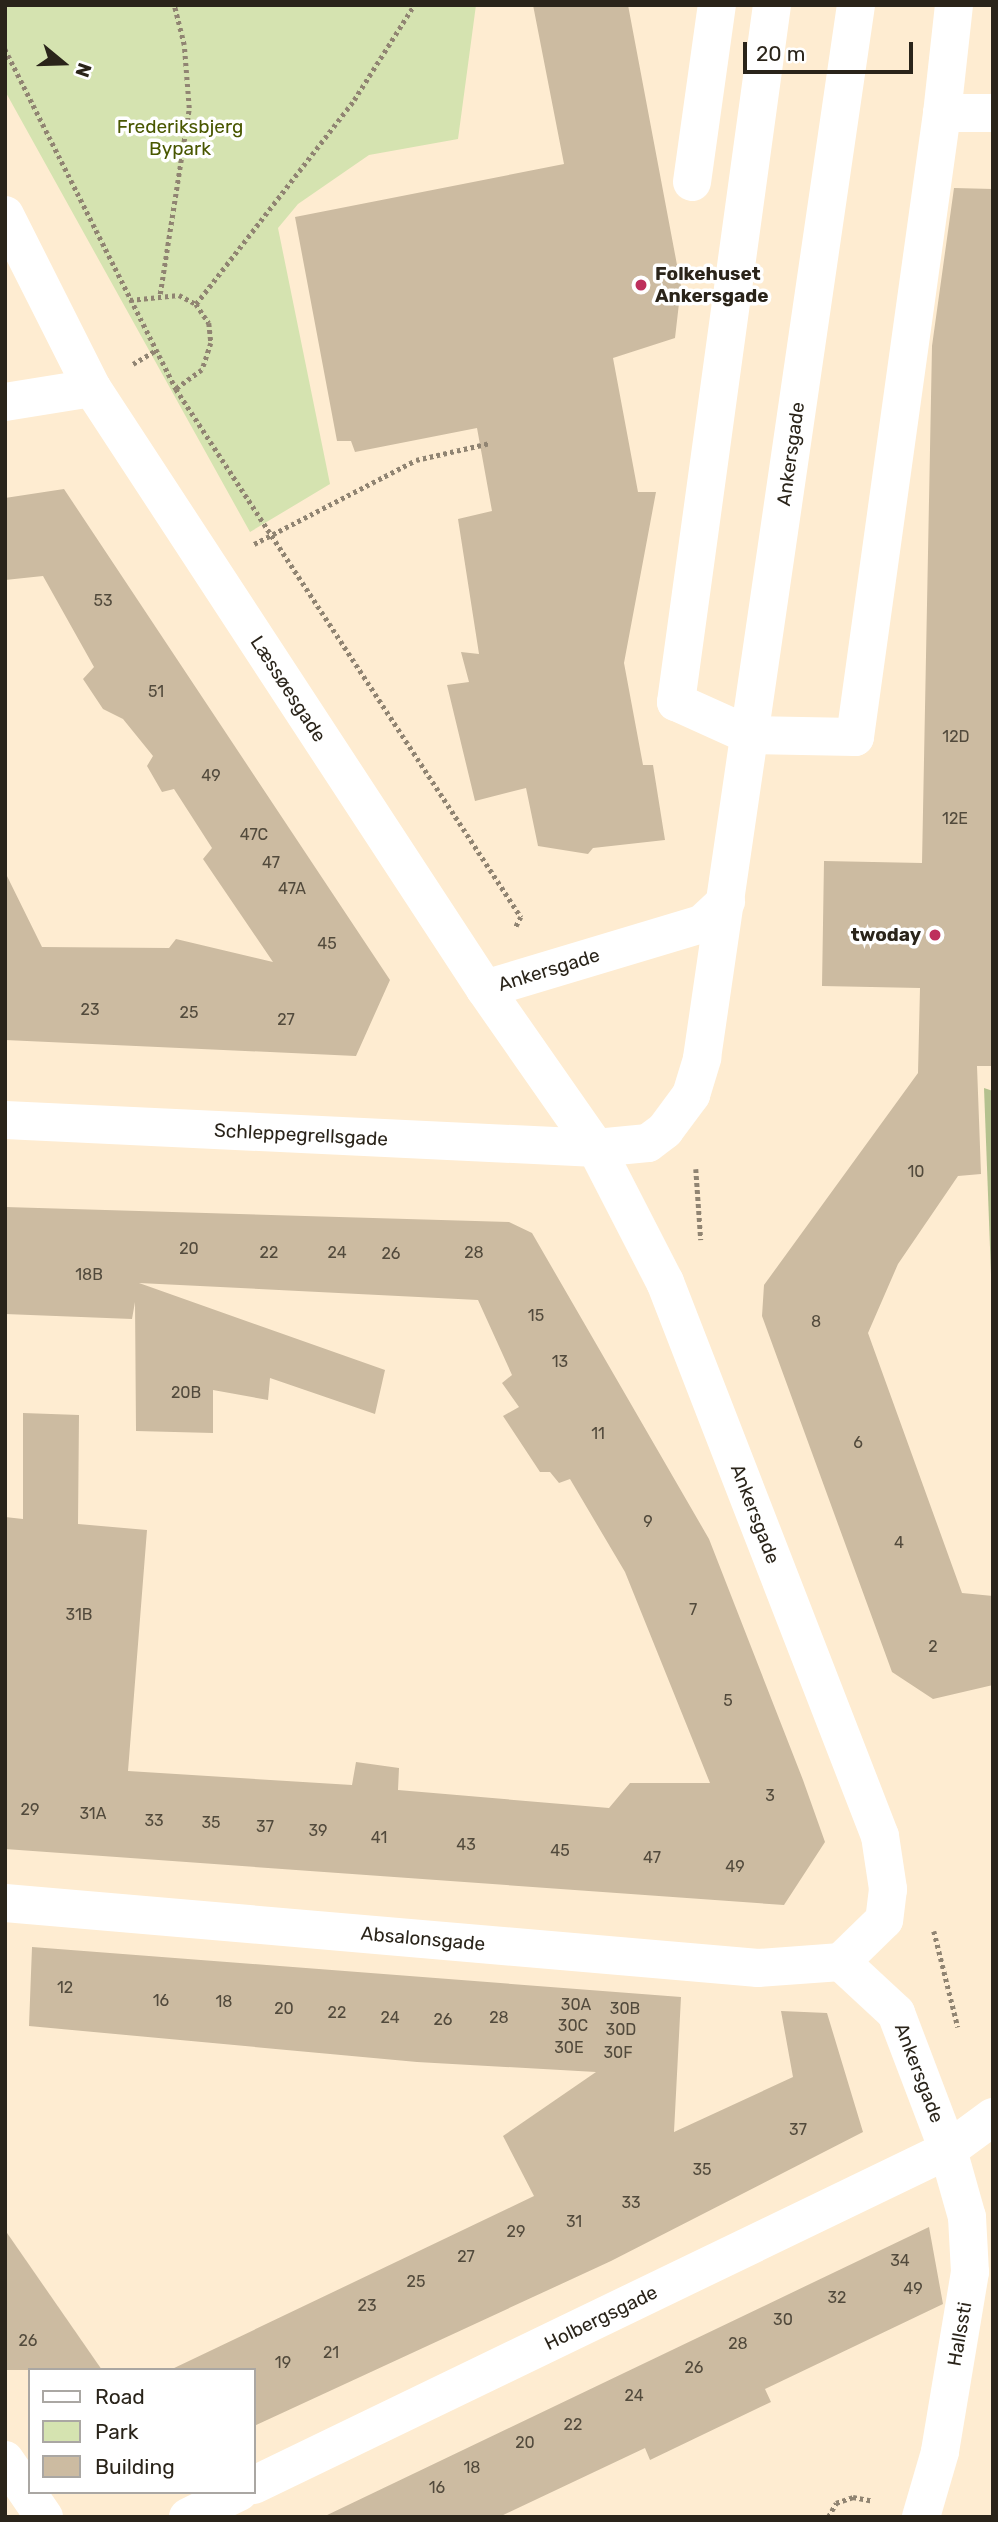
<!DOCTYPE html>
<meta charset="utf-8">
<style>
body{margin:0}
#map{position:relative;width:998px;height:2522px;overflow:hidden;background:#feecd1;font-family:Rubik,sans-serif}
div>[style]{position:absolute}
.green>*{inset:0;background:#d5e3b0}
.forest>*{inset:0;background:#b4c18e}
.building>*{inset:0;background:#ccbba1}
.path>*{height:4.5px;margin-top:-2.25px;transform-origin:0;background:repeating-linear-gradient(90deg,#908472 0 3.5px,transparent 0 7px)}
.minor>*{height:38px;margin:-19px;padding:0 19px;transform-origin:19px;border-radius:19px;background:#fff}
.dots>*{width:19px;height:19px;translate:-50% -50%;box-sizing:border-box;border:4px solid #fff;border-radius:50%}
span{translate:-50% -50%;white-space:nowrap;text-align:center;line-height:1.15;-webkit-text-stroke:7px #fff;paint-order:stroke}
.number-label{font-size:16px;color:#524a3c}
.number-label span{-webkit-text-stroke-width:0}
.park-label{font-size:19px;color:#495701}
.poi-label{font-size:19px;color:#2a241a;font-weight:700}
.left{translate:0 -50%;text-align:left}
.right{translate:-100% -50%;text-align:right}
.street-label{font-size:19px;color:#2a241a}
.frame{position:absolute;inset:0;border:7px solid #2a241a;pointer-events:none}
.legend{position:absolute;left:28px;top:2368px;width:228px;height:126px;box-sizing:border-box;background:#fff;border:2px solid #aaa7a3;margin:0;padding:9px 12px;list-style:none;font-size:21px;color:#2a241a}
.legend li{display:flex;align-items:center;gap:14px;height:35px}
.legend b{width:35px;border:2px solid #aaa7a3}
.north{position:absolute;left:28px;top:28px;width:70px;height:70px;-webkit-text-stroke:5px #fff;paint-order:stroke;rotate:109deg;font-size:19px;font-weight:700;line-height:28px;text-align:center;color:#2a241a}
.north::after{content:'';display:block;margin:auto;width:24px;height:32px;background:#2a241a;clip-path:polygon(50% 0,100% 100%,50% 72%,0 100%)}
.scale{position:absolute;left:743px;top:42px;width:170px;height:32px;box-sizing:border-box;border:4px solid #2a241a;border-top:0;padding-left:9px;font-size:21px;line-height:24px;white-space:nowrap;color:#2a241a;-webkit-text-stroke:5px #fff;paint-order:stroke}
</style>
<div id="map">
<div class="green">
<div style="clip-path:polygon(5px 5px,476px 5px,458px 139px,369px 155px,298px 204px,278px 228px,330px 484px,250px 532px,5px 91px)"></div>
</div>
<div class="forest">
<div style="clip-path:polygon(984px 1088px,993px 1091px,993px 1327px)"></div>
</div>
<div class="building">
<div style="clip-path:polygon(533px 5px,628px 5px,681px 286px,675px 338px,613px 358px,638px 492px,656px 492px,624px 663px,643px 765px,653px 765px,665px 840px,593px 848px,588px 854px,538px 846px,526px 788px,475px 801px,447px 685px,469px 682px,461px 652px,479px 654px,458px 519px,492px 511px,477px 428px,355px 452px,351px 441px,337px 441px,295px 217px,564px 164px)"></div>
<div style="clip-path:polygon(954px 188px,993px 189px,993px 1066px,977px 1066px,981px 1174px,958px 1176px,898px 1264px,868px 1333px,962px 1593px,993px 1596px,993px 1685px,933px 1699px,892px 1672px,762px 1316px,764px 1285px,918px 1073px,920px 988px,822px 986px,824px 861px,922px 863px,932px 346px)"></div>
<div style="clip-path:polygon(64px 489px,390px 980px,356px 1056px,5px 1040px,5px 872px,42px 947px,169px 948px,176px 939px,273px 962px,203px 859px,212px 848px,174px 789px,162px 792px,147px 766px,153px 756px,123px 719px,103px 709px,83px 679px,94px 667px,43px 576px,5px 580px,5px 498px)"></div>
<div style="clip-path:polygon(5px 1207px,509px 1222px,532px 1233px,709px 1539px,803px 1780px,825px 1842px,784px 1905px,5px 1849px,5px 1517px,23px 1519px,23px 1413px,79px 1415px,78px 1524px,147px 1530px,128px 1771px,352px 1785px,356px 1762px,399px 1768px,398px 1790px,609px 1808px,630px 1783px,710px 1783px,625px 1572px,570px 1479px,559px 1483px,550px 1472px,540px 1472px,503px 1416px,519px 1407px,502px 1383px,512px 1375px,478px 1300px,139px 1283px,385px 1370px,375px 1414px,270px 1378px,268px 1400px,213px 1390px,213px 1433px,136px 1431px,135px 1302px,132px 1319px,5px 1314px)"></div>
<div style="clip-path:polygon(32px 1947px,681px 1997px,674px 2132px,793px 2077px,781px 2011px,827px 2013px,863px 2132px,611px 2261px,254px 2426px,254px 2370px,170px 2370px,534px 2196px,503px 2136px,596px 2072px,417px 2062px,29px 2026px)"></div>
<div style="clip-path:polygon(929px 2227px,943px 2304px,765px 2389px,771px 2402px,650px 2460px,645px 2448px,499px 2517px,323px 2517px)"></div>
<div style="clip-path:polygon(5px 2230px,102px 2370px,5px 2370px)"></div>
</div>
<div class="path">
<div style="left:5px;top:49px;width:381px;rotate:63.3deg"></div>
<div style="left:176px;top:389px;width:631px;rotate:56.84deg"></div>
<div style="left:521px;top:917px;width:13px;rotate:117deg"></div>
<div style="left:160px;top:294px;width:188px;rotate:-81.1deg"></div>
<div style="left:189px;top:108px;width:63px;rotate:-94.5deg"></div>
<div style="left:184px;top:45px;width:41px;rotate:-104deg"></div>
<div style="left:130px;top:300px;width:49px;rotate:-5.8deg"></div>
<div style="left:179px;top:295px;width:19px;rotate:28deg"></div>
<div style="left:196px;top:304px;width:23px;rotate:56deg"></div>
<div style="left:209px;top:323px;width:20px;rotate:84deg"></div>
<div style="left:211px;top:343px;width:28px;rotate:108deg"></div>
<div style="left:202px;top:370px;width:32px;rotate:144deg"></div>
<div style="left:196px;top:304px;width:258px;rotate:-52.2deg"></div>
<div style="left:354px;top:100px;width:112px;rotate:-57.7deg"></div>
<div style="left:133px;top:364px;width:27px;rotate:-31deg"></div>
<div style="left:254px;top:544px;width:182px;rotate:-27.4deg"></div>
<div style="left:416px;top:460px;width:76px;rotate:-12.9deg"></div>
<div style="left:696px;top:1169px;width:71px;rotate:86deg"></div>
<div style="left:934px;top:1931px;width:99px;rotate:76deg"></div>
<div style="left:828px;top:2517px;width:16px;rotate:-60deg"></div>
<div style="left:836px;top:2503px;width:18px;rotate:-19deg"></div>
<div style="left:853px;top:2497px;width:20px;rotate:11deg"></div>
</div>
<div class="minor">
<div style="left:772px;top:5px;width:704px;rotate:97.84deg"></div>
<div style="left:676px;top:702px;width:80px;rotate:24.3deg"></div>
<div style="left:749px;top:735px;width:106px;rotate:1.1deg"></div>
<div style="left:855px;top:737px;width:630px;rotate:-82.06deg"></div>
<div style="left:954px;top:5px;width:109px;rotate:96.3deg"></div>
<div style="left:942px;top:113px;width:51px"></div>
<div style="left:692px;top:182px;width:179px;rotate:-82deg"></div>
<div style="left:5px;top:215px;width:194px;rotate:63.3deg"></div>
<div style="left:92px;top:388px;width:718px;rotate:56.82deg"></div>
<div style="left:485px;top:989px;width:194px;rotate:55.1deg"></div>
<div style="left:596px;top:1148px;width:151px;rotate:62.8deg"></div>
<div style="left:665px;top:1282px;width:594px;rotate:68.79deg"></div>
<div style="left:880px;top:1836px;width:54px;rotate:81.4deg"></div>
<div style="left:888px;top:1889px;width:31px;rotate:97deg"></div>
<div style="left:884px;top:1920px;width:60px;rotate:135.7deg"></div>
<div style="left:5px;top:402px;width:88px;rotate:-9.1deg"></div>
<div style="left:485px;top:989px;width:227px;rotate:-16.7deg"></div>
<div style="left:702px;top:924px;width:33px;rotate:-43deg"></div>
<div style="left:5px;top:1120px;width:592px;rotate:2.71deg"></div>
<div style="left:596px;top:1148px;width:52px;rotate:-5.5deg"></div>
<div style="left:648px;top:1143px;width:21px;rotate:-37deg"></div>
<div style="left:665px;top:1130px;width:44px;rotate:-53.4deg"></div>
<div style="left:691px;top:1095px;width:39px;rotate:-73deg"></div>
<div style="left:702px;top:1058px;width:1064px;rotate:-81.68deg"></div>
<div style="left:5px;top:1903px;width:756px;rotate:4.93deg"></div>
<div style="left:758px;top:1968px;width:83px;rotate:-4.1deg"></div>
<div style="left:841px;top:1962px;width:75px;rotate:42.8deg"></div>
<div style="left:896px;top:2013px;width:147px;rotate:69.2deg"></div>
<div style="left:948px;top:2150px;width:70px;rotate:74.2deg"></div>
<div style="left:967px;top:2217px;width:55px;rotate:86.9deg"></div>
<div style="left:970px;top:2272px;width:182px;rotate:99.5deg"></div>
<div style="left:940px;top:2452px;width:68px;rotate:106.3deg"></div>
<div style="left:5px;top:2460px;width:69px;rotate:55.6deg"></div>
<div style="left:254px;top:2485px;width:771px;rotate:-25.77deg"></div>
<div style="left:948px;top:2150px;width:56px;rotate:-36.3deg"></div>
<div style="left:188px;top:2517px;width:57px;rotate:-26.1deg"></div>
</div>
<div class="dots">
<div style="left:641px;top:285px;background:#be2f5c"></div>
<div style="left:935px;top:935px;background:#be2f5c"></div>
</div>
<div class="number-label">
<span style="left:103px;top:601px">53</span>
<span style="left:156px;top:692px">51</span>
<span style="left:956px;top:737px">12D</span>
<span style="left:211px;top:776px">49</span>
<span style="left:955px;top:819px">12E</span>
<span style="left:254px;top:835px">47C</span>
<span style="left:271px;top:863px">47</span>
<span style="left:292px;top:889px">47A</span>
<span style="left:327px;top:944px">45</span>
<span style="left:90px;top:1010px">23</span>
<span style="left:189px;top:1013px">25</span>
<span style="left:286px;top:1020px">27</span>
<span style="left:916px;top:1172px">10</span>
<span style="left:189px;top:1249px">20</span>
<span style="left:269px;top:1253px">22</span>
<span style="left:337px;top:1253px">24</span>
<span style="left:474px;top:1253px">28</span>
<span style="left:391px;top:1254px">26</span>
<span style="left:89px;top:1275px">18B</span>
<span style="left:536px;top:1316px">15</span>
<span style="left:816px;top:1322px">8</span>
<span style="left:560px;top:1362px">13</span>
<span style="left:186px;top:1393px">20B</span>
<span style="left:598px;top:1434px">11</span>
<span style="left:858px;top:1443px">6</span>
<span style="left:648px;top:1522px">9</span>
<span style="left:899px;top:1543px">4</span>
<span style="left:693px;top:1610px">7</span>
<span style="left:79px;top:1615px">31B</span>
<span style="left:933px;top:1647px">2</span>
<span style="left:728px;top:1701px">5</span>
<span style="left:770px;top:1796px">3</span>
<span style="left:30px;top:1810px">29</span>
<span style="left:93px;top:1814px">31A</span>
<span style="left:154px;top:1821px">33</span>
<span style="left:211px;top:1823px">35</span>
<span style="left:265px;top:1827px">37</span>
<span style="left:318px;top:1831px">39</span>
<span style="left:379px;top:1838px">41</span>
<span style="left:466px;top:1845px">43</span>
<span style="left:560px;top:1851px">45</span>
<span style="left:652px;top:1858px">47</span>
<span style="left:735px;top:1867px">49</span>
<span style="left:65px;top:1988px">12</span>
<span style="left:161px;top:2001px">16</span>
<span style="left:224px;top:2002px">18</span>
<span style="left:576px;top:2005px">30A</span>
<span style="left:284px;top:2009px">20</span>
<span style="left:625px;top:2009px">30B</span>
<span style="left:337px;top:2013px">22</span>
<span style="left:390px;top:2018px">24</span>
<span style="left:499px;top:2018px">28</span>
<span style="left:443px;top:2020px">26</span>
<span style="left:573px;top:2026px">30C</span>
<span style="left:621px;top:2030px">30D</span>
<span style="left:569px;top:2048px">30E</span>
<span style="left:618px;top:2053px">30F</span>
<span style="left:798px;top:2130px">37</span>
<span style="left:702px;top:2170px">35</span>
<span style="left:631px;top:2203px">33</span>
<span style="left:574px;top:2222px">31</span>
<span style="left:516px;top:2232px">29</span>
<span style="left:466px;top:2257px">27</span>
<span style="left:900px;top:2261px">34</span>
<span style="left:416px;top:2282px">25</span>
<span style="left:913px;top:2289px">49</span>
<span style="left:837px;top:2298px">32</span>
<span style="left:367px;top:2306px">23</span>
<span style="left:783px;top:2320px">30</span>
<span style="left:28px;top:2341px">26</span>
<span style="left:738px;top:2344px">28</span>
<span style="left:331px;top:2353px">21</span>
<span style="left:283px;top:2363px">19</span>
<span style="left:694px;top:2368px">26</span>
<span style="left:634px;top:2396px">24</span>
<span style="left:573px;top:2425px">22</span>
<span style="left:525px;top:2443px">20</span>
<span style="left:472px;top:2468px">18</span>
<span style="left:437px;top:2488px">16</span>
</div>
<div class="park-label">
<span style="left:180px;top:138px">Frederiksbjerg<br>Bypark</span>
</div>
<div class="poi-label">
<span class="left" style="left:655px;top:285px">Folkehuset<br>Ankersgade</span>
<span class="right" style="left:921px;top:935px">twoday</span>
</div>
<div class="street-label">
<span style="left:791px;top:454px;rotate:-82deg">Ankersgade</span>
<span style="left:288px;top:689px;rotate:57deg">Læssøesgade</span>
<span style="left:549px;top:970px;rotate:-17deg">Ankersgade</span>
<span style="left:301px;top:1135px;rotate:3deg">Schleppegrellsgade</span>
<span style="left:755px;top:1514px;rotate:69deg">Ankersgade</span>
<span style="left:423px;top:1939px;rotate:5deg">Absalonsgade</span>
<span style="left:919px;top:2073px;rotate:69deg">Ankersgade</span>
<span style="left:601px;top:2318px;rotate:-26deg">Holbergsgade</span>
<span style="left:960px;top:2334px;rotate:-80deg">Hallssti</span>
</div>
<div class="frame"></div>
<ul class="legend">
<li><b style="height:9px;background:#fff"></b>Road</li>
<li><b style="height:19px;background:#d5e3b0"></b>Park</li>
<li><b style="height:19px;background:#ccbba1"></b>Building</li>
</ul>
<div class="north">N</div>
<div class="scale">20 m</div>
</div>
